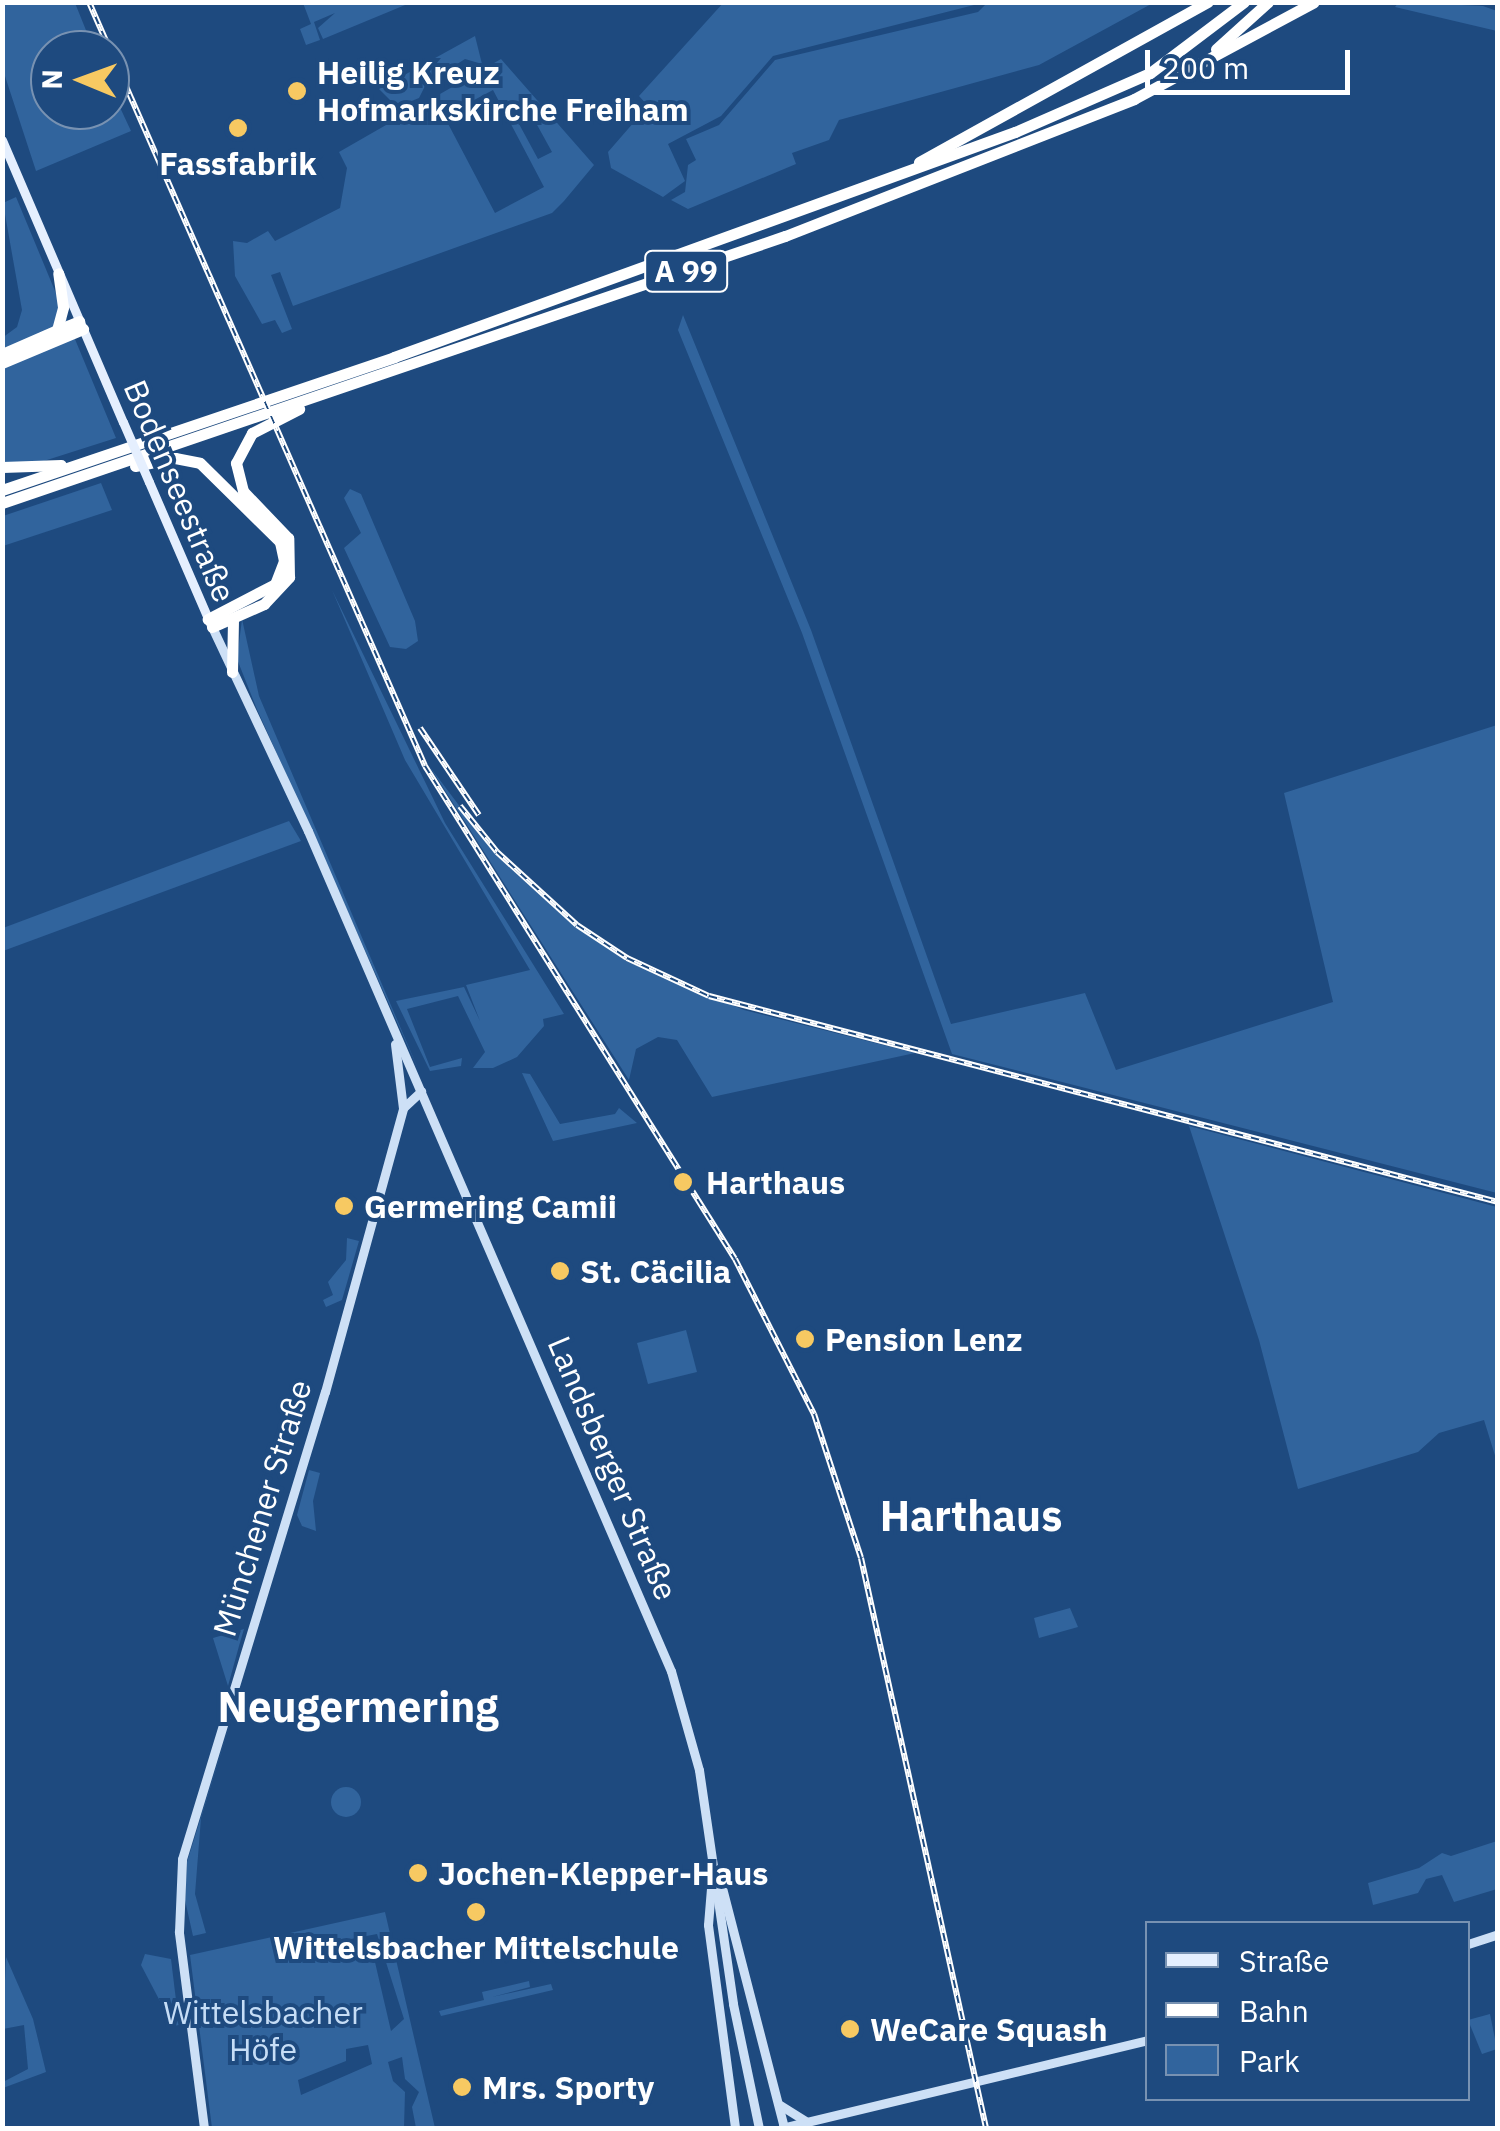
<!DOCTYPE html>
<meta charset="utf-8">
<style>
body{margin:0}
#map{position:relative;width:1500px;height:2131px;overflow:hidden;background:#1e4a7f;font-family:"IBM Plex Sans",sans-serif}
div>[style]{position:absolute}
.green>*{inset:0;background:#31649d}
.round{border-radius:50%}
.secondary>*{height:9px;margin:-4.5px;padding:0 4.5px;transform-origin:4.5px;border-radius:4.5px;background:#cde0f6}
.primary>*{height:9px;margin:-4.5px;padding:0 4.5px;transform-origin:4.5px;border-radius:4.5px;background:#e5effe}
.highway>*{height:11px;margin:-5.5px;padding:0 5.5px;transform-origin:5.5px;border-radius:5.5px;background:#fff}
.rail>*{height:6px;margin-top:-3px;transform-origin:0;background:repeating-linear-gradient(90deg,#1e4a7f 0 8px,#fff 0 16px);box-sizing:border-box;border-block:2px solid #fff}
.primary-bridge>*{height:9px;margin:-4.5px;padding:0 4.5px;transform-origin:4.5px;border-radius:4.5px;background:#e5effe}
.dots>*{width:28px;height:28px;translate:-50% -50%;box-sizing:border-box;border:5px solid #1e4a7f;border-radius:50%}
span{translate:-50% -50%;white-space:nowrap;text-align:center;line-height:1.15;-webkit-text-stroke:8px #1e4a7f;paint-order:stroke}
.shield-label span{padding:2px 8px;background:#1e4a7f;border:2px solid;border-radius:8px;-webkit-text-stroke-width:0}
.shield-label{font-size:30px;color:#fff;font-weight:700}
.poi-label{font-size:32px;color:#fff;font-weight:700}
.left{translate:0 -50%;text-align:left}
.street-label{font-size:32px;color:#fff}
.park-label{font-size:32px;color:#c6ddf6}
.district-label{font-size:42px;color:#fff;font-weight:700}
.frame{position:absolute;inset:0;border:5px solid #fff;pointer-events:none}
.legend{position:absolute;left:1145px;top:1921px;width:325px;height:180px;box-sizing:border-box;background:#1e4a7f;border:2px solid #7892b2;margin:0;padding:12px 18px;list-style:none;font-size:30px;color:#fff}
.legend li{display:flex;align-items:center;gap:20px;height:50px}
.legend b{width:50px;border:2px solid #7892b2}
.north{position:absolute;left:30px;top:30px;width:100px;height:100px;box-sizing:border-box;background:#1e4a7f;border:2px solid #7892b2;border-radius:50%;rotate:271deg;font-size:28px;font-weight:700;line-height:40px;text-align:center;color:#fff}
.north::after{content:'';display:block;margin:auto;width:35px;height:45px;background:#f7c962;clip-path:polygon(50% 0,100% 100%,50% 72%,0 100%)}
.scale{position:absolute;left:1145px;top:50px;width:205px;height:45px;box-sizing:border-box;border:5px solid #fff;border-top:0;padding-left:12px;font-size:30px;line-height:35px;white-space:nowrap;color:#fff;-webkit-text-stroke:8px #1e4a7f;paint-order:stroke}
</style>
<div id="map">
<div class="green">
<div style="clip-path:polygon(724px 2px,982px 2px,982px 3px,773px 56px,721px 116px,668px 144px,685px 181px,663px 197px,611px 168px,608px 152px,648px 106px,639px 96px)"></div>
<div style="clip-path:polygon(1399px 2px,1483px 6px,1497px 11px,1497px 31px,1395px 7px)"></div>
<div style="clip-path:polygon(2px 3px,75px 3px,94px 50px,50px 50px,50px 110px,110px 110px,110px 86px,131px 131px,36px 171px,3px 70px)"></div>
<div style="clip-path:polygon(303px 3px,303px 2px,410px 3px,323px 39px,318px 28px,335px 13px,314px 22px,320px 40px,306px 45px,300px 29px,311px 24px)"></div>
<div style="clip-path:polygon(987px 3px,1153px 3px,1039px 65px,839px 120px,829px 140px,792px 153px,796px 164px,688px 209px,671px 200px,685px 192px,688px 165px,696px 160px,686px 139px,719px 125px,775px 60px,978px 12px)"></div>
<div style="clip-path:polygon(475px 36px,482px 64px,465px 59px,426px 84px,419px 98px,397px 107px,379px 89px)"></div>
<div style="clip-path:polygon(evenodd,501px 59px,594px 165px,564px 201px,552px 213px,293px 306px,280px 272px,271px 275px,292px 329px,282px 333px,275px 320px,262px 324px,235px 276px,233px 241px,247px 243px,268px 231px,275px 241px,340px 208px,347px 168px,339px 152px,501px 59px,493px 90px,544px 187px,495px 213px,444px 116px,493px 90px,501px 59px,525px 103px,552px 152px,538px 159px,512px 111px,525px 103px)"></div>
<div style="clip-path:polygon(16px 197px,116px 438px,3px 474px,2px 338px,17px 327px,22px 310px,3px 203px)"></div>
<div style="clip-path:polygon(683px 315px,811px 630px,951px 1024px,1085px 993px,1116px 1070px,1333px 1002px,1284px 793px,1497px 725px,1497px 1193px,952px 1054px,802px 633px,678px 330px)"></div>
<div style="clip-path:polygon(101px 483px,112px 510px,3px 546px,3px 516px)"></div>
<div style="clip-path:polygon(350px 489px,361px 494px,415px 621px,418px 641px,406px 649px,390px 647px,344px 548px,361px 533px,344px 498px)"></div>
<div style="clip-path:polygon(332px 590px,445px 823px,564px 1014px,543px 1019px,544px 1026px,517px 1057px,493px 1068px,473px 1068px,485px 1052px,458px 996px,407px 1009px,430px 1067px,462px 1058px,461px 1066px,430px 1071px,396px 1001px,464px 987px,480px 1021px,466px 985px,530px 970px,405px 760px)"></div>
<div style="clip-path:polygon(242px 619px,259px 696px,419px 1071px,256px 707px,237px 659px)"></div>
<div style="clip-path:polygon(430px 767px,498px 857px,626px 961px,744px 1010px,915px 1053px,712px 1097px,677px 1040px,658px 1037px,636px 1049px,629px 1080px)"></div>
<div style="clip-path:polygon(289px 821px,301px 841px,3px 951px,3px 928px)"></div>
<div style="clip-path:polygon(522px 1073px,530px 1074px,560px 1124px,615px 1114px,619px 1108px,637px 1123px,553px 1141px)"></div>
<div style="clip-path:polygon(1189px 1126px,1497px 1207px,1497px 1462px,1484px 1420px,1439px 1433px,1418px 1452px,1298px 1489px,1259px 1340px)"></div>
<div style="clip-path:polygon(347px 1238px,359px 1241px,342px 1300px,326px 1307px,323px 1300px,333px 1295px,328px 1282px,346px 1260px)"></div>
<div style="clip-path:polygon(686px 1330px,697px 1372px,648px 1384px,637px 1343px)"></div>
<div style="clip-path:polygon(309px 1470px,320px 1473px,313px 1501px,316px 1531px,302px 1526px,297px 1515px)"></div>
<div style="clip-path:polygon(1070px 1608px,1078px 1627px,1039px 1638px,1034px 1618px)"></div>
<div style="clip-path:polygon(244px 1629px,239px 1646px,228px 1686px,213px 1638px)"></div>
<div style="clip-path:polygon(240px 1691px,201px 1818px,195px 1894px,206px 1933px,193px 1936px,185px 1900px,187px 1862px)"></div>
<div class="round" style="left:331px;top:1787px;width:30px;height:30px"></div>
<div style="clip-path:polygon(1497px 1841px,1497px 1889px,1454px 1902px,1442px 1875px,1426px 1879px,1418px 1893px,1373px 1905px,1368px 1883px,1419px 1868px,1442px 1853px,1451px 1856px)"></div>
<div style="clip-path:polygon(evenodd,385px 1912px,435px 2128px,416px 2128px,412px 2107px,419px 2092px,405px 2079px,402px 2057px,388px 2062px,393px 2081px,405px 2092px,404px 2128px,212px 2128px,190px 1955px,385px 1912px,377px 1934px,404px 2019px,391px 2031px,371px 1945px,297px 1963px,288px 1951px,377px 1934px,385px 1912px,368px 2045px,372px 2064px,301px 2095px,298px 2080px,346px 2061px,346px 2049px,368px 2045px)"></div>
<div style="clip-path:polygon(145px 1954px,171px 1959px,179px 2025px,173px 2026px,141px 1965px)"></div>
<div style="clip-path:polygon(6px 1957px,33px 2019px,46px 2072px,3px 2088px,3px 2082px,28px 2069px,24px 2025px,3px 2029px)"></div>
<div style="clip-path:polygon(529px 1981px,530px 1987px,492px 1997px,551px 1984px,553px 1990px,441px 2016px,439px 2011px,484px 2000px,482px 1992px)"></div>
<div style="clip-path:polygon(1490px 2014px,1497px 2049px,1482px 2054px,1468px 2020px)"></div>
</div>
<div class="secondary">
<div style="left:212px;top:627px;width:225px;rotate:64.8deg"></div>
<div style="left:308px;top:831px;width:915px;rotate:66.63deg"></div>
<div style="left:671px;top:1671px;width:103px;rotate:74.2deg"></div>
<div style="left:699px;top:1770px;width:236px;rotate:81.7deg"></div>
<div style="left:733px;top:2004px;width:127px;rotate:78.2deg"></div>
<div style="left:395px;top:1044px;width:64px;rotate:82.9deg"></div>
<div style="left:712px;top:1876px;width:49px;rotate:94.7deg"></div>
<div style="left:708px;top:1925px;width:205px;rotate:82.4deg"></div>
<div style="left:720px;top:1880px;width:256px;rotate:75.5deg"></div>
<div style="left:1468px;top:1944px;width:32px;rotate:-18deg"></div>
<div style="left:780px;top:2105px;width:32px;rotate:32deg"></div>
<div style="left:204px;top:2128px;width:198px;rotate:-97.3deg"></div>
<div style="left:179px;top:1932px;width:73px;rotate:-87.6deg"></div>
<div style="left:182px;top:1859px;width:488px;rotate:-73deg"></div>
<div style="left:325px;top:1392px;width:295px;rotate:-74.6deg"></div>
<div style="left:403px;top:1108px;width:25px;rotate:-43deg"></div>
<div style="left:782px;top:2128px;width:376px;rotate:-13.5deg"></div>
</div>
<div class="primary">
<div style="left:2px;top:140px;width:307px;rotate:66.8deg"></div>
<div style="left:149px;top:482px;width:156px;rotate:66.6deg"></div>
</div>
<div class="highway">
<div style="left:1216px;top:49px;width:70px;rotate:-42.1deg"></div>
<div style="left:919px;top:162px;width:330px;rotate:-29deg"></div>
<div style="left:57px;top:330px;width:24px;rotate:-22deg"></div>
<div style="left:2px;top:354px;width:60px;rotate:-23.6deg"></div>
<div style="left:57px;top:330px;width:24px;rotate:-75deg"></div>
<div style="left:63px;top:307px;width:34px;rotate:-98deg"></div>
<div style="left:2px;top:363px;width:88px;rotate:-22.8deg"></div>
<div style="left:135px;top:466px;width:41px;rotate:-11.3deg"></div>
<div style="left:175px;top:458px;width:25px;rotate:11deg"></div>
<div style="left:200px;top:463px;width:112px;rotate:44.6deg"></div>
<div style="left:280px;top:542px;width:19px;rotate:78deg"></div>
<div style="left:284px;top:561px;width:25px;rotate:111deg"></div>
<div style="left:275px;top:584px;width:76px;rotate:152.4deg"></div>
<div style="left:2px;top:467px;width:59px;rotate:-1.9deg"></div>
<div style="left:2px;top:490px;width:414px;rotate:-18.7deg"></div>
<div style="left:394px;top:357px;width:661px;rotate:-19.92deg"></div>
<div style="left:1015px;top:132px;width:147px;rotate:-23.6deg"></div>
<div style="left:1150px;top:73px;width:118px;rotate:-37.1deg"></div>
<div style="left:2px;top:503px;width:827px;rotate:-18.83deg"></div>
<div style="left:785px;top:236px;width:375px;rotate:-21.4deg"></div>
<div style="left:1134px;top:99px;width:204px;rotate:-28.3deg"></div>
<div style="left:212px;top:627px;width:57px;rotate:-23.9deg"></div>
<div style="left:264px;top:604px;width:37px;rotate:-47deg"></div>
<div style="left:289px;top:577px;width:39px;rotate:-91deg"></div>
<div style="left:288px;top:538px;width:65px;rotate:-133.8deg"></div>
<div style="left:243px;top:491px;width:29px;rotate:-104deg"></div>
<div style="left:236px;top:463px;width:34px;rotate:-62deg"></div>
<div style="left:252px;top:433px;width:53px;rotate:-27.1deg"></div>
<div style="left:232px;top:672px;width:54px;rotate:-88.9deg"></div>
</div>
<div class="rail">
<div style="left:89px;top:2px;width:52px;rotate:66.4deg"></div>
<div style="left:110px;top:50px;width:782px;rotate:66.25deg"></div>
<div style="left:425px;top:766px;width:582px;rotate:57.84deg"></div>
<div style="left:735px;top:1259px;width:174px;rotate:63deg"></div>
<div style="left:814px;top:1414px;width:151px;rotate:71.9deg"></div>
<div style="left:861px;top:1558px;width:584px;rotate:77.63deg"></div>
<div style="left:420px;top:728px;width:105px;rotate:55.9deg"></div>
<div style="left:460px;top:806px;width:59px;rotate:51.2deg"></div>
<div style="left:497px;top:852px;width:108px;rotate:42.4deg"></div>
<div style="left:577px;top:925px;width:60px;rotate:33.4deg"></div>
<div style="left:627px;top:958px;width:90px;rotate:24.9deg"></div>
<div style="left:709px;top:996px;width:815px;rotate:14.63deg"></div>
</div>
<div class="primary-bridge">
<div style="left:123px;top:422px;width:65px;rotate:66.6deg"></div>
</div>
<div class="dots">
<div style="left:297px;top:91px;background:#f7c962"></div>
<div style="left:238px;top:128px;background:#f7c962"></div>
<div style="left:683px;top:1182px;background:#f7c962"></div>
<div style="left:344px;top:1206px;background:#f7c962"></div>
<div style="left:560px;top:1271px;background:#f7c962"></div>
<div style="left:805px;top:1339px;background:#f7c962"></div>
<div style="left:418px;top:1873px;background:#f7c962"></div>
<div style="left:476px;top:1912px;background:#f7c962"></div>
<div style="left:850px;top:2029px;background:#f7c962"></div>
<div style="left:462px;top:2087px;background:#f7c962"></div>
</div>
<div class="shield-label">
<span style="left:686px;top:271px">A 99</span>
</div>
<div class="poi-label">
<span class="left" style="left:317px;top:91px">Heilig Kreuz<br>Hofmarkskirche Freiham</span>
<span style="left:238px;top:163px">Fassfabrik</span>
<span class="left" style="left:706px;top:1182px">Harthaus</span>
<span class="left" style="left:364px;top:1206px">Germering Camii</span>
<span class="left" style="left:580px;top:1271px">St. Cäcilia</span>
<span class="left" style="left:825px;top:1339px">Pension Lenz</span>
<span class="left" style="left:438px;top:1873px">Jochen-Klepper-Haus</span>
<span style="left:476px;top:1947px">Wittelsbacher Mittelschule</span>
<span class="left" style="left:870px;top:2029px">WeCare Squash</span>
<span class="left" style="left:482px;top:2087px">Mrs. Sporty</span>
</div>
<div class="street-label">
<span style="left:180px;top:491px;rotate:67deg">Bodenseestraße</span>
<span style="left:613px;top:1468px;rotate:67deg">Landsberger Straße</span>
<span style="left:262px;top:1508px;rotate:-73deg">Münchener Straße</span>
</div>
<div class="park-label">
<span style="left:263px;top:2031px">Wittelsbacher<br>Höfe</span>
</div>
<div class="district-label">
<span style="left:971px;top:1516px">Harthaus</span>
<span style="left:358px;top:1707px">Neugermering</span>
</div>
<div class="frame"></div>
<ul class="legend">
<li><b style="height:12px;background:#e5effe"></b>Straße</li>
<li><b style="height:12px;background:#fff"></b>Bahn</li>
<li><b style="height:28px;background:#31649d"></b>Park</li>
</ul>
<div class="north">N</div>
<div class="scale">200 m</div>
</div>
